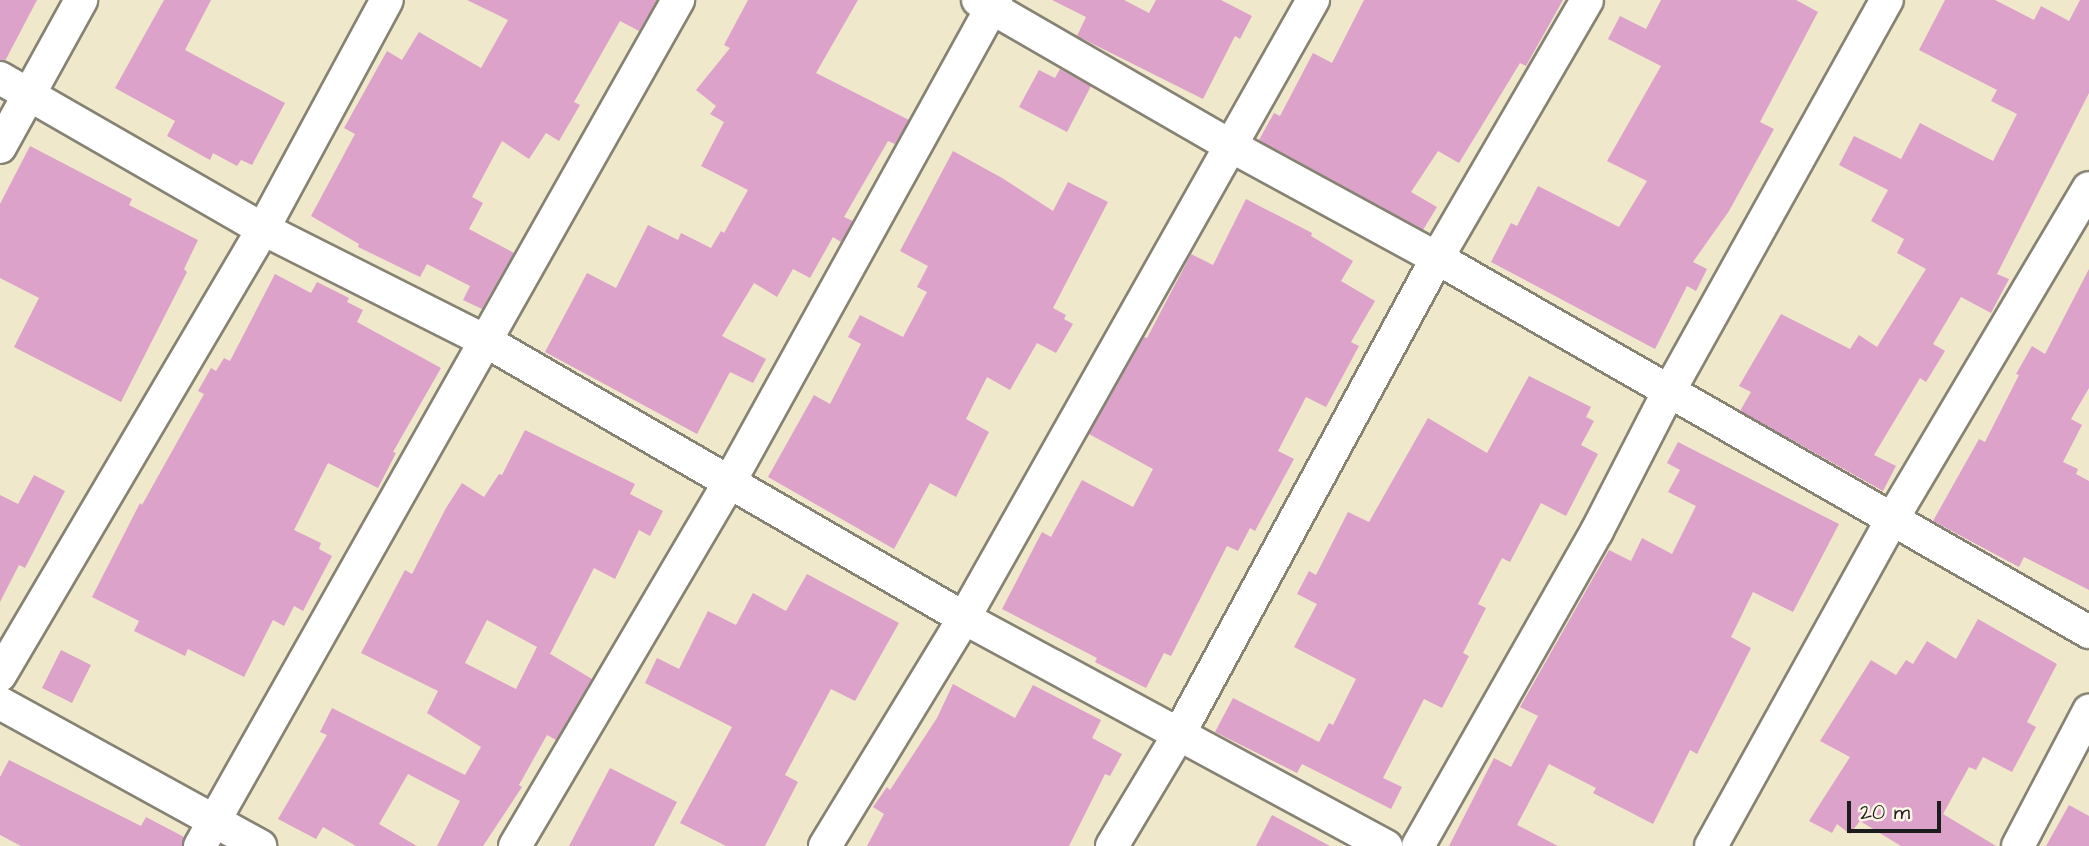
<!DOCTYPE html>
<style>
body{margin:0}
#map{position:relative;width:2089px;height:846px;overflow:hidden;background:#efe8cb;font-family:"Architects Daughter",sans-serif}
div>[style]{position:absolute}
.building>*{inset:0;background:#dda2ca}
.roads{filter:drop-shadow(2px 0 #868274) drop-shadow(-2px 0 #868274) drop-shadow(0 2px #868274) drop-shadow(0 -2px #868274)}
.street>*{height:32px;margin:-16px;padding:0 16px;transform-origin:16px;border-radius:16px;background:#fff}
span{translate:-50% -50%;white-space:nowrap;text-align:center;line-height:1.15;-webkit-text-stroke:7px #fcf5e5;paint-order:stroke}
.scale{position:absolute;left:1847px;top:801px;width:94px;height:32px;box-sizing:border-box;border:4px solid #1c1c1c;border-top:0;padding-left:9px;font-size:21px;line-height:24px;white-space:nowrap;color:#1c1c1c;-webkit-text-stroke:5px #fcf5e5;paint-order:stroke}
</style>
<div id="map">
<div class="building">
<div style="clip-path:polygon(0 0,37px 0,5px 61px,0 60px)"></div>
<div style="clip-path:polygon(164px 0,211px 0,185px 50px,285px 103px,252px 165px,241px 160px,237px 166px,213px 153px,210px 160px,167px 136px,175px 121px,115px 88px)"></div>
<div style="clip-path:polygon(467px 0,657px 0,639px 31px,620px 21px,574px 102px,580px 105px,559px 141px,546px 133px,529px 159px,502px 141px,472px 197px,483px 203px,469px 229px,514px 253px,482px 309px,463px 300px,470px 286px,427px 264px,420px 277px,358px 247px,359px 244px,311px 216px,355px 134px,344px 128px,387px 51px,402px 60px,419px 32px,481px 68px,508px 20px)"></div>
<div style="clip-path:polygon(748px 0,858px 0,816px 73px,909px 120px,895px 144px,888px 141px,844px 217px,853px 221px,841px 242px,833px 237px,810px 278px,793px 269px,777px 297px,754px 283px,722px 336px,766px 359px,753px 383px,730px 372px,697px 434px,545px 352px,587px 273px,616px 288px,648px 225px,678px 240px,681px 233px,711px 248px,721px 231px,724px 233px,748px 190px,701px 166px,724px 122px,710px 114px,716px 106px,696px 90px,730px 48px,724px 45px)"></div>
<div style="clip-path:polygon(1052px 0,1124px 0,1149px 13px,1156px 0,1221px 0,1252px 16px,1240px 39px,1235px 36px,1203px 99px,1077px 36px,1086px 17px)"></div>
<div style="clip-path:polygon(1364px 0,1563px 0,1526px 66px,1520px 63px,1459px 163px,1438px 151px,1411px 192px,1437px 207px,1423px 230px,1259px 140px,1274px 113px,1280px 116px,1313px 53px,1332px 63px)"></div>
<div style="clip-path:polygon(1661px 0,1796px 0,1818px 12px,1760px 122px,1774px 129px,1729px 211px,1693px 262px,1707px 269px,1696px 291px,1687px 286px,1655px 349px,1491px 262px,1511px 223px,1517px 226px,1538px 186px,1619px 227px,1647px 181px,1607px 161px,1661px 66px,1608px 39px,1620px 16px,1646px 29px)"></div>
<div style="clip-path:polygon(1945px 0,1995px 0,2034px 20px,2041px 6px,2069px 21px,2080px 0,2089px 0,2089px 93px,1997px 274px,2009px 279px,1991px 313px,1961px 297px,1933px 344px,1945px 351px,1926px 382px,1920px 378px,1874px 455px,1896px 466px,1883px 491px,1740px 411px,1751px 392px,1739px 386px,1781px 314px,1850px 349px,1859px 335px,1877px 347px,1926px 269px,1897px 253px,1904px 239px,1871px 221px,1888px 190px,1839px 165px,1854px 136px,1901px 159px,1920px 123px,1993px 161px,2017px 114px,1991px 101px,1997px 90px,1919px 50px)"></div>
<div style="clip-path:polygon(1060px 69px,1091px 86px,1067px 132px,1019px 107px,1039px 70px,1055px 78px)"></div>
<div style="clip-path:polygon(30px 146px,132px 199px,129px 205px,198px 240px,184px 269px,187px 272px,121px 402px,14px 347px,39px 298px,0 278px,0 204px)"></div>
<div style="clip-path:polygon(953px 151px,1002px 178px,1053px 211px,1068px 182px,1108px 202px,1053px 308px,1066px 315px,1064px 319px,1073px 324px,1056px 353px,1037px 343px,1010px 390px,987px 377px,966px 419px,989px 432px,956px 497px,930px 483px,894px 549px,768px 477px,814px 395px,830px 404px,861px 344px,848px 337px,860px 315px,903px 337px,927px 292px,917px 287px,928px 266px,900px 251px)"></div>
<div style="clip-path:polygon(1246px 199px,1312px 233px,1311px 236px,1353px 261px,1341px 281px,1375px 301px,1351px 342px,1359px 346px,1326px 407px,1306px 397px,1278px 451px,1294px 459px,1255px 531px,1250px 528px,1238px 551px,1227px 546px,1171px 656px,1164px 653px,1146px 688px,1095px 662px,1097px 658px,1002px 609px,1042px 532px,1051px 537px,1082px 480px,1133px 507px,1153px 469px,1089px 434px,1144px 337px,1147px 338px,1191px 254px,1213px 265px)"></div>
<div style="clip-path:polygon(2089px 269px,2089px 388px,2071px 419px,2082px 425px,2063px 462px,2078px 469px,2076px 474px,2089px 481px,2089px 590px,2024px 557px,2019px 567px,1933px 521px,1979px 439px,1985px 442px,2019px 375px,2016px 374px,2032px 346px,2045px 354px)"></div>
<div style="clip-path:polygon(275px 274px,311px 293px,317px 282px,349px 298px,347px 302px,363px 310px,357px 322px,441px 368px,393px 452px,396px 453px,378px 488px,328px 463px,294px 530px,321px 543px,319px 549px,332px 556px,303px 611px,294px 606px,284px 626px,273px 620px,244px 677px,188px 649px,185px 656px,134px 631px,139px 621px,92px 597px,140px 503px,142px 505px,204px 394px,198px 391px,211px 368px,216px 371px,224px 358px,230px 361px)"></div>
<div style="clip-path:polygon(1529px 376px,1591px 407px,1586px 417px,1594px 421px,1581px 445px,1598px 454px,1566px 516px,1541px 503px,1510px 562px,1502px 558px,1478px 604px,1486px 608px,1463px 653px,1469px 656px,1442px 708px,1424px 699px,1383px 778px,1402px 787px,1391px 809px,1302px 764px,1297px 773px,1215px 732px,1233px 698px,1319px 742px,1329px 723px,1333px 725px,1356px 679px,1294px 647px,1317px 604px,1297px 594px,1309px 571px,1316px 575px,1348px 512px,1369px 522px,1428px 418px,1487px 453px)"></div>
<div style="clip-path:polygon(evenodd,525px 430px,635px 484px,630px 494px,663px 511px,650px 536px,639px 530px,615px 579px,594px 568px,550px 654px,542px 649px,592px 679px,556px 740px,547px 735px,519px 785px,522px 787px,483px 846px,437px 846px,460px 801px,408px 774px,379px 824px,417px 846px,356px 846px,323px 827px,316px 839px,278px 819px,327px 735px,320px 732px,332px 708px,465px 775px,481px 747px,427px 713px,438px 691px,361px 653px,405px 570px,412px 574px,446px 508px,462px 483px,484px 497px,499px 474px,502px 475px,525px 430px,487px 620px,537px 647px,516px 689px,465px 663px,487px 620px)"></div>
<div style="clip-path:polygon(1678px 442px,1839px 524px,1793px 612px,1753px 592px,1731px 637px,1751px 648px,1697px 754px,1690px 750px,1653px 824px,1593px 793px,1596px 788px,1549px 764px,1517px 825px,1558px 846px,1449px 846px,1494px 758px,1511px 767px,1538px 716px,1520px 707px,1609px 550px,1631px 561px,1642px 538px,1672px 554px,1696px 506px,1668px 492px,1680px 470px,1667px 463px)"></div>
<div style="clip-path:polygon(34px 475px,65px 491px,25px 568px,19px 565px,0 602px,0 495px,18px 504px)"></div>
<div style="clip-path:polygon(807px 574px,899px 623px,855px 701px,831px 689px,785px 775px,798px 782px,765px 846px,726px 846px,680px 823px,732px 727px,645px 683px,657px 658px,679px 669px,708px 611px,736px 625px,753px 593px,786px 611px)"></div>
<div style="clip-path:polygon(1978px 619px,2057px 664px,2027px 722px,2036px 727px,2012px 772px,1983px 757px,1976px 770px,1969px 767px,1943px 814px,1996px 846px,1901px 846px,1860px 821px,1850px 834px,1837px 824px,1832px 833px,1809px 821px,1850px 757px,1820px 741px,1871px 660px,1896px 675px,1906px 660px,1913px 664px,1927px 641px,1956px 659px)"></div>
<div style="clip-path:polygon(61px 650px,91px 665px,72px 703px,42px 688px)"></div>
<div style="clip-path:polygon(953px 684px,1015px 718px,1033px 685px,1101px 720px,1092px 738px,1122px 754px,1110px 776px,1105px 774px,1069px 846px,867px 846px,884px 814px,873px 807px,887px 787px,890px 790px,937px 718px)"></div>
<div style="clip-path:polygon(9px 760px,141px 826px,146px 817px,184px 837px,182px 846px,21px 846px,0 835px,0 777px)"></div>
<div style="clip-path:polygon(610px 768px,677px 802px,654px 846px,569px 846px)"></div>
<div style="clip-path:polygon(2069px 805px,2089px 816px,2089px 846px,2046px 846px)"></div>
<div style="clip-path:polygon(1272px 815px,1330px 846px,1256px 846px)"></div>
</div>
<div class="roads">
<div class="street">
<div style="left:978px;top:0;width:294px;rotate:30deg"></div>
<div style="left:1233px;top:147px;width:232px;rotate:28.6deg"></div>
<div style="left:1437px;top:258px;width:752px;rotate:29.84deg"></div>
<div style="left:0;top:78px;width:303px;rotate:29.9deg"></div>
<div style="left:263px;top:229px;width:247px;rotate:26.7deg"></div>
<div style="left:484px;top:340px;width:555px;rotate:30.08deg"></div>
<div style="left:964px;top:618px;width:480px;rotate:28.4deg"></div>
<div style="left:0;top:147px;width:168px;rotate:-61.1deg"></div>
<div style="left:0;top:675px;width:518px;rotate:-59.47deg"></div>
<div style="left:263px;top:229px;width:260px;rotate:-61.6deg"></div>
<div style="left:0;top:703px;width:297px;rotate:28.8deg"></div>
<div style="left:200px;top:846px;width:972px;rotate:-60.53deg"></div>
<div style="left:515px;top:846px;width:424px;rotate:-59.5deg"></div>
<div style="left:730px;top:481px;width:550px;rotate:-61.06deg"></div>
<div style="left:825px;top:846px;width:267px;rotate:-58.6deg"></div>
<div style="left:964px;top:618px;width:710px;rotate:-60.55deg"></div>
<div style="left:1112px;top:846px;width:131px;rotate:-59.1deg"></div>
<div style="left:1179px;top:734px;width:541px;rotate:-61.54deg"></div>
<div style="left:1437px;top:258px;width:298px;rotate:-59.8deg"></div>
<div style="left:1418px;top:846px;width:362px;rotate:-60.4deg"></div>
<div style="left:1597px;top:531px;width:155px;rotate:-62.8deg"></div>
<div style="left:1668px;top:393px;width:450px;rotate:-60.9deg"></div>
<div style="left:1711px;top:846px;width:372px;rotate:-61deg"></div>
<div style="left:1891px;top:521px;width:387px;rotate:-59.3deg"></div>
<div style="left:2018px;top:846px;width:153px;rotate:-62.3deg"></div>
</div>
</div>
<div class="scale">20 m</div>
</div>
